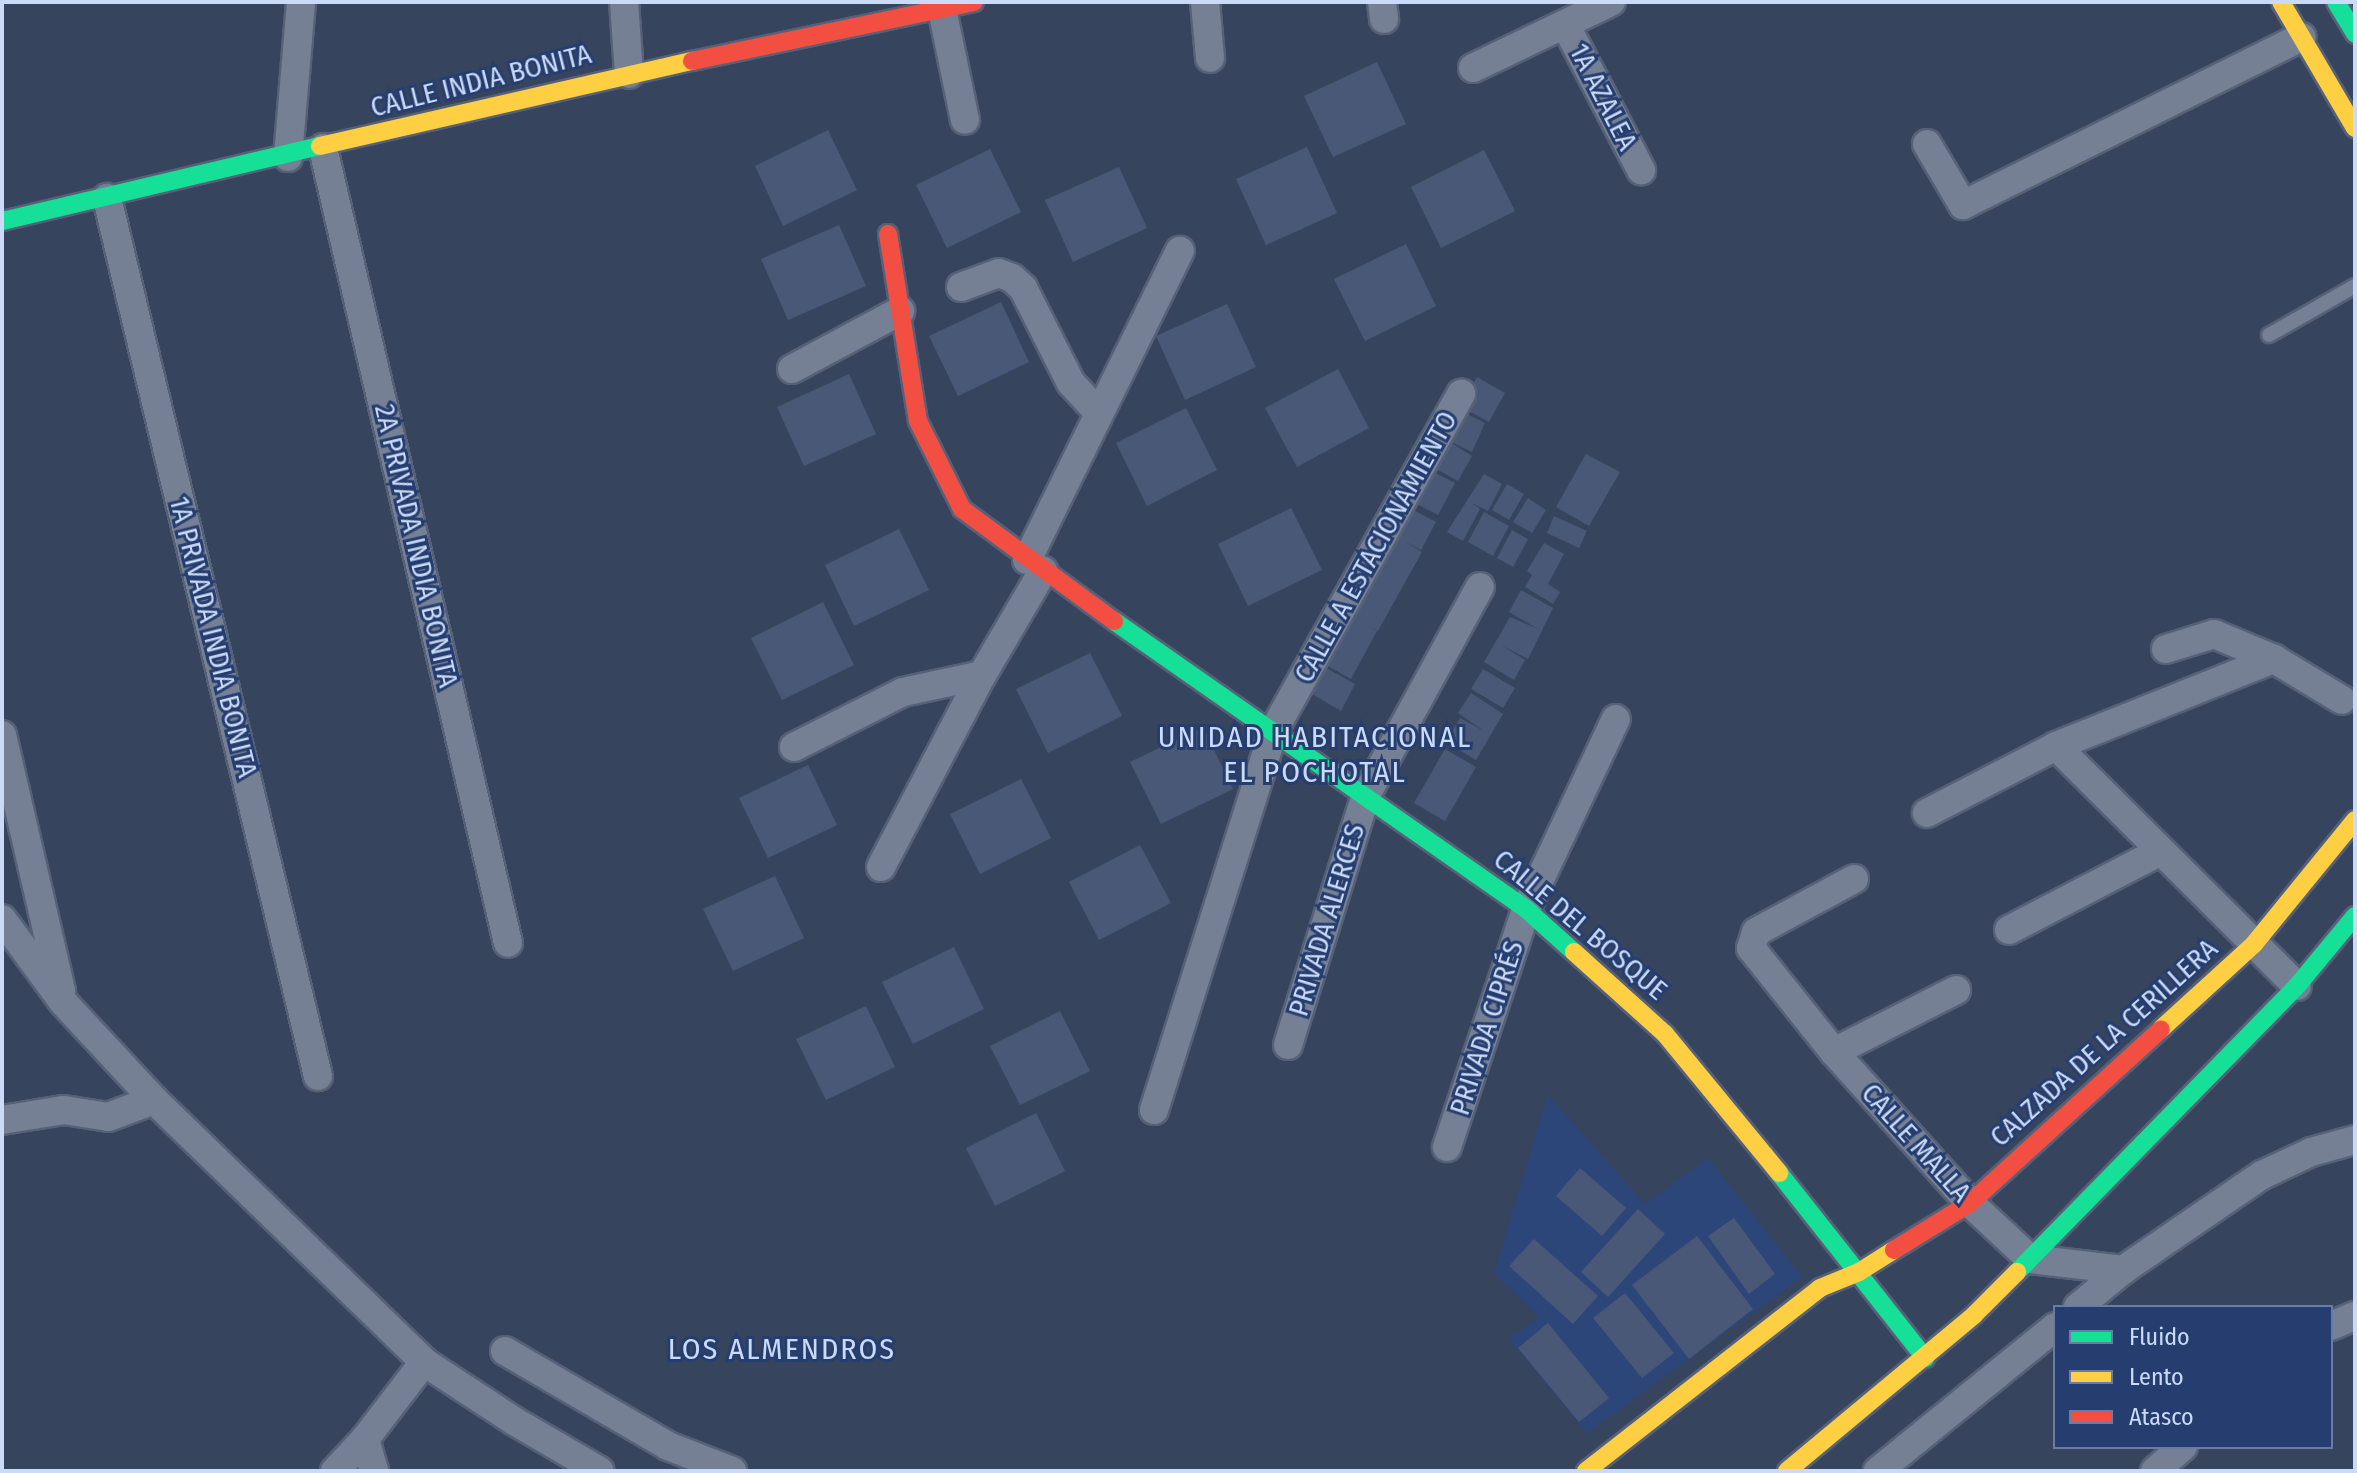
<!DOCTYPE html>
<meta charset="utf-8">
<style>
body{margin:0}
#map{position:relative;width:2357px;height:1473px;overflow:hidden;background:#37445e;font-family:"Fira Sans Condensed",sans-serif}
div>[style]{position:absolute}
.built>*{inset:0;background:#2d4679}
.building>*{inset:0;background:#4a5877}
.roads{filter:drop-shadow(2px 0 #566178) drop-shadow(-2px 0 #566178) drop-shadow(0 2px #566178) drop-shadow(0 -2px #566178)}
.lane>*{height:14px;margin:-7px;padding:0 7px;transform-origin:7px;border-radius:7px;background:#758094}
.street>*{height:28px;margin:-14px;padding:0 14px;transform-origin:14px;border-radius:14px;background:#758094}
.fast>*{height:18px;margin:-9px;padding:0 9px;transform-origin:9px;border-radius:9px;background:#16e098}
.slow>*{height:18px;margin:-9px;padding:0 9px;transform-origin:9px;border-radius:9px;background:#ffcf43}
.jam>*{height:18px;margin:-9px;padding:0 9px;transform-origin:9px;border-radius:9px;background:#f24e42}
span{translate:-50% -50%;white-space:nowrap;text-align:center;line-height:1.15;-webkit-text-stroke:6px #263e6f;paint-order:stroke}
.street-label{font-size:28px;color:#cadaf7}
.neighbourhood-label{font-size:30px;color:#cadaf7;letter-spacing:2px}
.frame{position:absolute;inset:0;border:4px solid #cadaf7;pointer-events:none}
.legend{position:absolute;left:2053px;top:1305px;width:280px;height:144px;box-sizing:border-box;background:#263e6f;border:2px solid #687ca5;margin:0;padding:10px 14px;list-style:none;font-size:24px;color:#cadaf7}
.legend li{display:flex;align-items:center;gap:16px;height:40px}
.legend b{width:40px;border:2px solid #687ca5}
</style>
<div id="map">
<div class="built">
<div style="clip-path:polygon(1548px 1095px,1645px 1204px,1708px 1158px,1802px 1277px,1587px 1433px,1509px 1339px,1539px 1317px,1494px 1273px)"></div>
</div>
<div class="building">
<div style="clip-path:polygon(1377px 62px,1406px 124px,1333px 157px,1304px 96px)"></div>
<div style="clip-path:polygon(828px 130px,857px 190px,783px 226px,755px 166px)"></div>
<div style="clip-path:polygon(1307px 147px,1337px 213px,1266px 245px,1236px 179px)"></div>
<div style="clip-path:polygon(990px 149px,1021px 212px,947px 248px,916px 185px)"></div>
<div style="clip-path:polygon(1484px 150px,1515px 211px,1441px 248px,1411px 187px)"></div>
<div style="clip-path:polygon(1119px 167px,1147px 228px,1073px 262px,1045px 200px)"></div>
<div style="clip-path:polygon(839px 225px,866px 286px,788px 320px,761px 259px)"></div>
<div style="clip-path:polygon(1406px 244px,1436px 306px,1365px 341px,1334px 279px)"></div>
<div style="clip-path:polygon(1001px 302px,1029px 362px,958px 396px,929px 336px)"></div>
<div style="clip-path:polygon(1227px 304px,1256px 367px,1185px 400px,1156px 336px)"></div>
<div style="clip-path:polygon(1338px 369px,1369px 428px,1297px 467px,1265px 408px)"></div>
<div style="clip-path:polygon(849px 374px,876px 434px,804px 466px,777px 407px)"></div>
<div style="clip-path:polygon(1477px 377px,1505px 393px,1489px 422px,1461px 407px)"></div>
<div style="clip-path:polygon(1186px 408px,1217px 470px,1147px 506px,1116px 443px)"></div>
<div style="clip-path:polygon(1459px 410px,1485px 423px,1472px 452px,1445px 439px)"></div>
<div style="clip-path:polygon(1445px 439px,1472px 456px,1458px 481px,1429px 465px)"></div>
<div style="clip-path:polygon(1586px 454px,1620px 472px,1589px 526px,1556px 507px)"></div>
<div style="clip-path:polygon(1428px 469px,1455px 483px,1438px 515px,1411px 501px)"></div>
<div style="clip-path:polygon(1484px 474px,1502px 484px,1488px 511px,1472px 503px,1480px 509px,1463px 541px,1447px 532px)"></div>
<div style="clip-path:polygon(1507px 484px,1524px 494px,1509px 520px,1492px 510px)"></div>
<div style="clip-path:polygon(1528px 498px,1546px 510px,1532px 533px,1513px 522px)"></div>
<div style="clip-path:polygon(1408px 507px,1436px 522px,1421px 550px,1406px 542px,1422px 552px,1378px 631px,1368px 626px,1377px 631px,1351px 679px,1319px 661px)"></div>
<div style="clip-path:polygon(1291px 508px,1322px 570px,1248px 606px,1218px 544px)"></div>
<div style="clip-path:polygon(1484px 512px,1509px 526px,1493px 556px,1468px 542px)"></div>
<div style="clip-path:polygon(1554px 516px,1587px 531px,1579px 548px,1547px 533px)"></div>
<div style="clip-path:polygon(899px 529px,929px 590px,854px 626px,825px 565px)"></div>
<div style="clip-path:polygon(1512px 530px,1528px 539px,1513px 567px,1497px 558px)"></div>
<div style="clip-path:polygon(1544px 543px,1564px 554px,1548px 584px,1560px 592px,1553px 604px,1525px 587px,1532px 575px,1527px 571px)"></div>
<div style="clip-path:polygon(1521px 590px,1553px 608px,1528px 659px,1503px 646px,1525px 660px,1514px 680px,1484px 662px,1510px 617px,1538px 629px,1509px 612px)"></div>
<div style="clip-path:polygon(823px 602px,854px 665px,782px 700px,751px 638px)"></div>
<div style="clip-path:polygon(1090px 653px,1122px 716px,1048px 753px,1016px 689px)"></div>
<div style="clip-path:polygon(1319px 664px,1355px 684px,1341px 711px,1305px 690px)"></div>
<div style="clip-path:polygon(1483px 669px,1515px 688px,1503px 708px,1471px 689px)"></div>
<div style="clip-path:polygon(1471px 693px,1503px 714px,1476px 760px,1446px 742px,1460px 718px,1484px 731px,1458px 713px)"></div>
<div style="clip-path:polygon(1203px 727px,1233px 789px,1161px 824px,1130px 762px)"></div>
<div style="clip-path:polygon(1445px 749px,1476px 767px,1445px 821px,1414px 803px)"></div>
<div style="clip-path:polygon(808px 765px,837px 825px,768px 858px,739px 798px)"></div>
<div style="clip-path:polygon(1021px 779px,1051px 838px,980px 874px,950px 814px)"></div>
<div style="clip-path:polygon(1140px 845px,1171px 903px,1099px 940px,1069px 882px)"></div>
<div style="clip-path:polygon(775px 876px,804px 938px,733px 971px,703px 909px)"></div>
<div style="clip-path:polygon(954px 947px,984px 1009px,913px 1044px,882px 982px)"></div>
<div style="clip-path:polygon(866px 1006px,895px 1067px,826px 1100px,796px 1039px)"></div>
<div style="clip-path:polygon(1060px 1011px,1090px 1071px,1020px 1105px,990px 1046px)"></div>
<div style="clip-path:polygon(1036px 1113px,1065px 1171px,995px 1206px,966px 1148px)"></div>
<div style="clip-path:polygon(1580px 1168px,1626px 1208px,1602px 1236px,1556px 1196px)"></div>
<div style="clip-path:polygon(1638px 1209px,1665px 1234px,1608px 1297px,1581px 1272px)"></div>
<div style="clip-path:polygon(1734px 1218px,1775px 1274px,1749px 1294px,1708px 1236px)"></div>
<div style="clip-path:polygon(1697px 1236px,1753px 1309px,1689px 1359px,1632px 1285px)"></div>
<div style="clip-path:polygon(1534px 1239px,1598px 1296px,1573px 1324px,1509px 1266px)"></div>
<div style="clip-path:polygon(1625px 1293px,1674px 1353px,1642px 1378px,1593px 1318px)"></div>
<div style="clip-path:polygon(1548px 1323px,1609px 1398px,1579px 1422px,1518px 1348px)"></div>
</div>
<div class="roads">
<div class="lane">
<div style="left:2269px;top:335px;width:99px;rotate:-29.7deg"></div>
</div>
<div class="street">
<div style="left:624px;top:2px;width:72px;rotate:86deg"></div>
<div style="left:1205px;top:2px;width:56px;rotate:84.9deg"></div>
<div style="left:1382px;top:2px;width:17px;rotate:83deg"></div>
<div style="left:942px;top:9px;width:113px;rotate:78.3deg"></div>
<div style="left:1565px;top:24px;width:165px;rotate:62.5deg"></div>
<div style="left:1473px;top:68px;width:153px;rotate:-25.6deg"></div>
<div style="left:1927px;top:144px;width:71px;rotate:59.5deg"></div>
<div style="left:1963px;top:205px;width:378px;rotate:-26.4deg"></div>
<div style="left:323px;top:148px;width:816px;rotate:76.9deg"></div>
<div style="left:288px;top:157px;width:156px;rotate:-85.2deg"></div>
<div style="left:107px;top:198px;width:903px;rotate:76.49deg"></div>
<div style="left:961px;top:287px;width:40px;rotate:-20.2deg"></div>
<div style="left:999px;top:273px;width:14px;rotate:21deg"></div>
<div style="left:1012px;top:278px;width:15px;rotate:42deg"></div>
<div style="left:1023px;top:288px;width:106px;rotate:63.2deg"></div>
<div style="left:1071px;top:383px;width:41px;rotate:47deg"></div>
<div style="left:792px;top:369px;width:123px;rotate:-28.2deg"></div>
<div style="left:1027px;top:560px;width:345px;rotate:-63.7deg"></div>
<div style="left:2166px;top:649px;width:50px;rotate:-17.4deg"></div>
<div style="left:2214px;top:634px;width:65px;rotate:22.6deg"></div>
<div style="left:2274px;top:659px;width:79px;rotate:31.1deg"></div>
<div style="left:2px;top:735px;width:263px;rotate:77deg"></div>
<div style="left:2056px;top:746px;width:340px;rotate:44.9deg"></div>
<div style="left:794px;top:747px;width:122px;rotate:-26.8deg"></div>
<div style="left:903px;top:692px;width:81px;rotate:-12.1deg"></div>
<div style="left:1927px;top:813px;width:145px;rotate:-27.4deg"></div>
<div style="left:2056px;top:746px;width:235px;rotate:-21.8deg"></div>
<div style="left:881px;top:867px;width:217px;rotate:-62.3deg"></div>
<div style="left:982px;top:675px;width:121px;rotate:-59.6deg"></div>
<div style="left:1854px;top:879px;width:111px;rotate:151.6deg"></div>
<div style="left:1756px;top:932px;width:17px;rotate:107deg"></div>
<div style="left:1751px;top:948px;width:133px;rotate:51.4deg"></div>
<div style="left:1834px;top:1052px;width:203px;rotate:48deg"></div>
<div style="left:1970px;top:1203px;width:82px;rotate:43deg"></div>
<div style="left:2030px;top:1259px;width:94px;rotate:6.7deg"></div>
<div style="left:2px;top:919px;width:104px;rotate:53.6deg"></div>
<div style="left:64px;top:1003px;width:132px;rotate:47.1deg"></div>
<div style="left:154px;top:1100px;width:376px;rotate:44.1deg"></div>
<div style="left:424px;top:1362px;width:108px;rotate:33.2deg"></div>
<div style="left:514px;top:1421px;width:99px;rotate:30.2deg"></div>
<div style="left:2009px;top:930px;width:169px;rotate:-27.5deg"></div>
<div style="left:1288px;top:1045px;width:262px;rotate:-72.7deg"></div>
<div style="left:1366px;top:795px;width:237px;rotate:-61.3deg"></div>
<div style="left:1834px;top:1052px;width:137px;rotate:-26.9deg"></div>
<div style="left:1154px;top:1110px;width:398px;rotate:-72.5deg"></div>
<div style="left:1274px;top:730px;width:385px;rotate:-60.9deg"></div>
<div style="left:2px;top:1120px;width:63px;rotate:-9.2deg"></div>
<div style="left:64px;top:1110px;width:45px;rotate:9deg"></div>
<div style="left:108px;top:1117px;width:49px;rotate:-20.3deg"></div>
<div style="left:1447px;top:1147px;width:251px;rotate:-71.6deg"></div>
<div style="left:1526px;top:909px;width:210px;rotate:-64.7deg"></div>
<div style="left:2078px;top:1307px;width:58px;rotate:-39.4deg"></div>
<div style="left:2123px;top:1270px;width:168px;rotate:-34.4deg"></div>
<div style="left:2262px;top:1175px;width:54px;rotate:-25.1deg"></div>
<div style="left:2311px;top:1152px;width:46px;rotate:-15.3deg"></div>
<div style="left:2331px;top:1326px;width:26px;rotate:-23deg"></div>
<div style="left:505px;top:1351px;width:189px;rotate:30.2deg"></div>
<div style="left:668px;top:1446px;width:69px;rotate:21.3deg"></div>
<div style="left:365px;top:1439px;width:33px;rotate:74deg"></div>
<div style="left:335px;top:1471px;width:44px;rotate:-46.8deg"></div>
<div style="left:365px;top:1439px;width:97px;rotate:-52.5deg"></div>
<div style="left:1878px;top:1471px;width:228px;rotate:-39.1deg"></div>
<div style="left:2155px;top:1471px;width:37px;rotate:-41deg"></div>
</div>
<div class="fast">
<div style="left:2336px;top:2px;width:37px;rotate:59deg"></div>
<div style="left:2px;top:221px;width:327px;rotate:-13.3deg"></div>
<div style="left:1114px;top:621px;width:503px;rotate:34.95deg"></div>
<div style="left:1526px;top:909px;width:64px;rotate:41.9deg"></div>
<div style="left:1779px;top:1173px;width:236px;rotate:51.7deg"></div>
<div style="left:2017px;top:1272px;width:400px;rotate:-45.6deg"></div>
<div style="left:2297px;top:986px;width:91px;rotate:-50.4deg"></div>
</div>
<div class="slow">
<div style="left:2281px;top:2px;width:146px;rotate:59.6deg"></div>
<div style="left:320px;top:146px;width:382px;rotate:-12.9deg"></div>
<div style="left:1574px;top:952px;width:122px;rotate:42deg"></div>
<div style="left:1665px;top:1034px;width:180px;rotate:50.6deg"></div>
<div style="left:2161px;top:1029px;width:126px;rotate:-42.4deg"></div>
<div style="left:2254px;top:944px;width:160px;rotate:-50.8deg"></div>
<div style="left:1586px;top:1471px;width:297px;rotate:-38deg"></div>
<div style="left:1820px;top:1288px;width:42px;rotate:-22.3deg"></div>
<div style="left:1859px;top:1272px;width:41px;rotate:-32.2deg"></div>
<div style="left:1787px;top:1471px;width:244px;rotate:-39.8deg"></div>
<div style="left:1974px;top:1315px;width:61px;rotate:-45deg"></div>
</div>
<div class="jam">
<div style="left:692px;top:61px;width:288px;rotate:-11.8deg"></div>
<div style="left:888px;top:234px;width:189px;rotate:80.9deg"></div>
<div style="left:918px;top:421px;width:98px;rotate:63.4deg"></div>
<div style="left:962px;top:509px;width:189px;rotate:36.4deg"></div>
<div style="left:1894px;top:1250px;width:89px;rotate:-31.7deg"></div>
<div style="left:1970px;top:1203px;width:258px;rotate:-42.3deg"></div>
</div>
</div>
<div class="street-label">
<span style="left:481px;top:81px;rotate:-14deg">CALLE INDIA BONITA</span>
<span style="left:1603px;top:97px;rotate:63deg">1A AZALEA</span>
<span style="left:416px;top:546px;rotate:77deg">2A PRIVADA INDIA BONITA</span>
<span style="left:1376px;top:547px;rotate:-61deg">CALLE A ESTACIONAMIENTO</span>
<span style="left:213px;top:637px;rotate:76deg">1A PRIVADA INDIA BONITA</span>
<span style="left:1327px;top:920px;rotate:-73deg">PRIVADA ALERCES</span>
<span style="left:1580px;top:925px;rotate:40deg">CALLE DEL BOSQUE</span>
<span style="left:1487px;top:1028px;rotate:-72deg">PRIVADA CIPRÉS</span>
<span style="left:2104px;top:1043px;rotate:-42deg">CALZADA DE LA CERILLERA</span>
<span style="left:1916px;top:1143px;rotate:48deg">CALLE MALLA</span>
</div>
<div class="neighbourhood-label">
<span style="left:1315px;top:754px">UNIDAD HABITACIONAL<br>EL POCHOTAL</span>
<span style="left:782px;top:1349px">LOS ALMENDROS</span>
</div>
<div class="frame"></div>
<ul class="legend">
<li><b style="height:10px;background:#16e098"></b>Fluido</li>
<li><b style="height:10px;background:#ffcf43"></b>Lento</li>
<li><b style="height:10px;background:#f24e42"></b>Atasco</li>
</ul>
</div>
